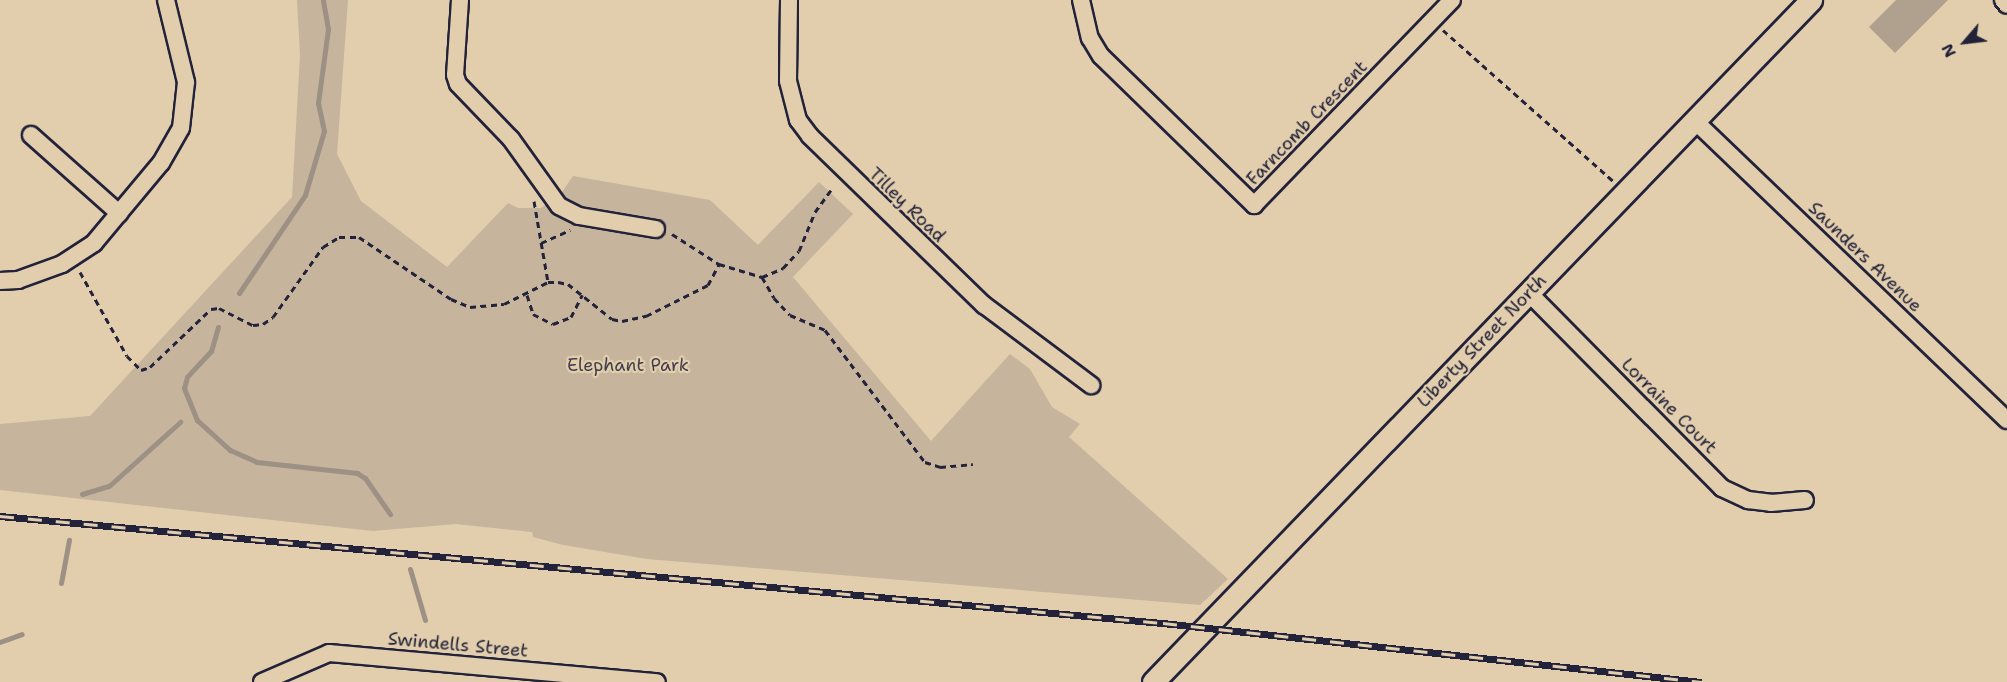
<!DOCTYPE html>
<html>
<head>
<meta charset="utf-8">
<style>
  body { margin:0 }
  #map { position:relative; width:2007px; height:682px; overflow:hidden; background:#e2ceac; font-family:"Shantell Sans",sans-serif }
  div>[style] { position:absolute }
  .green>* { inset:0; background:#c6b59c }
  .stream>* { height:5px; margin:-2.5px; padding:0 2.5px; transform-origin:2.5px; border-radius:2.5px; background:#9d9084 }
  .building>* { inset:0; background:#b0a18e }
  .path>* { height:3px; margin-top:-1.5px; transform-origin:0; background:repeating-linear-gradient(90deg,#22223b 0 6px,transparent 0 10.5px) }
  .roads { filter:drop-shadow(2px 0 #22223b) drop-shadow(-2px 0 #22223b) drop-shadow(0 2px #22223b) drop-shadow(0 -2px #22223b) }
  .minor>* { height:16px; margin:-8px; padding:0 8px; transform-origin:8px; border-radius:8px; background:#e2ceac }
  .major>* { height:21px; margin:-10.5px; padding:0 10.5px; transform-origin:10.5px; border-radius:10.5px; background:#e2ceac }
  .rail>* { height:7px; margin-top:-3.5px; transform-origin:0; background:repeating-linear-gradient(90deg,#e2ceac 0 14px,#22223b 0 28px); box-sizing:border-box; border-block:2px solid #22223b }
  span { translate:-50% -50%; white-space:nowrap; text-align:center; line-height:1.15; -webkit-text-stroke:4.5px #e2ceac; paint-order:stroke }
  .street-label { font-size:18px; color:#22223b }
  .park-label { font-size:18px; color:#433f4e }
  .north { position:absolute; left:1935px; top:12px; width:60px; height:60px; -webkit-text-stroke:4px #e2ceac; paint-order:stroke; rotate:242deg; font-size:16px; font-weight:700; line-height:24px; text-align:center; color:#22223b }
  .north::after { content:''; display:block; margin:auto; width:21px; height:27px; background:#22223b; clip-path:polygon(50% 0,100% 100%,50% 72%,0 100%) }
</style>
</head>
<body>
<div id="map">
  <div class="green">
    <div style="clip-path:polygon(297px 0,348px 0,337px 154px,361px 201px,447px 267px,508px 203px,518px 208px,541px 208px,560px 195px,573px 176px,710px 200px,758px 245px,819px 182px,853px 214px,793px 277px,931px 441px,1010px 354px,1030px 369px,1052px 407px,1080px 424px,1069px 437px,1228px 579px,1200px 605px,647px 559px,563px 545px,533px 537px,532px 532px,456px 524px,373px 531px,0 490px,0 424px,90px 416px,292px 197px,300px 55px)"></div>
  </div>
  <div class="stream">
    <div style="left:239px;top:293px;width:118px;rotate:-56deg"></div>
    <div style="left:305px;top:195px;width:67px;rotate:-73.5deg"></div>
    <div style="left:324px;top:131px;width:29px;rotate:-102deg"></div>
    <div style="left:318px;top:103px;width:75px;rotate:-82.3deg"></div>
    <div style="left:328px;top:29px;width:29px;rotate:-100deg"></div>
    <div style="left:218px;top:327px;width:25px;rotate:106deg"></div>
    <div style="left:211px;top:351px;width:35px;rotate:133deg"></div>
    <div style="left:187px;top:377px;width:11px;rotate:105deg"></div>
    <div style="left:184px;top:388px;width:35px;rotate:68deg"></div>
    <div style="left:197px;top:420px;width:45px;rotate:42.3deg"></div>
    <div style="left:230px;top:450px;width:30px;rotate:24deg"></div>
    <div style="left:257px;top:462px;width:101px;rotate:6.3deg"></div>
    <div style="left:357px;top:473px;width:9px;rotate:32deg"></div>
    <div style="left:365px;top:478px;width:44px;rotate:55.2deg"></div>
    <div style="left:82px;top:494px;width:28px;rotate:-17deg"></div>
    <div style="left:109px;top:486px;width:96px;rotate:-42deg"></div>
    <div style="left:410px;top:569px;width:53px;rotate:73.6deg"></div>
    <div style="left:61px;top:583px;width:44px;rotate:-79.5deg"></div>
    <div style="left:0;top:642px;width:23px;rotate:-20deg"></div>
  </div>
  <div class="building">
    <div style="clip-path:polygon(1896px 0,1948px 0,1895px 53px,1869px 27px)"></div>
  </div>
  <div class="path">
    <div style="left:1443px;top:30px;width:227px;rotate:41.6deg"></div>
    <div style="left:534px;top:201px;width:82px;rotate:80.2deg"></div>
    <div style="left:672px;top:234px;width:56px;rotate:32.6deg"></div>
    <div style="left:719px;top:264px;width:45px;rotate:16.8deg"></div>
    <div style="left:762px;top:277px;width:24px;rotate:60deg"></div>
    <div style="left:774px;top:298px;width:23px;rotate:47deg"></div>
    <div style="left:790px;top:315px;width:38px;rotate:23deg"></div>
    <div style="left:825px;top:330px;width:166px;rotate:52.9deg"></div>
    <div style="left:925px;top:462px;width:16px;rotate:18deg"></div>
    <div style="left:940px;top:467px;width:33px;rotate:-5deg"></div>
    <div style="left:541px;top:243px;width:32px;rotate:-24deg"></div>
    <div style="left:80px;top:272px;width:96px;rotate:60.8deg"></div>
    <div style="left:127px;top:356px;width:20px;rotate:45deg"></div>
    <div style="left:141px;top:370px;width:9px;rotate:-18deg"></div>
    <div style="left:150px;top:367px;width:84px;rotate:-43.6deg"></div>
    <div style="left:211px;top:309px;width:8px;rotate:-7deg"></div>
    <div style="left:219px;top:308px;width:38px;rotate:27deg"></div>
    <div style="left:253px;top:325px;width:10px;rotate:-6deg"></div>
    <div style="left:263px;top:324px;width:12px;rotate:-35deg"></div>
    <div style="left:273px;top:317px;width:86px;rotate:-54.5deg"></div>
    <div style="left:323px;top:247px;width:19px;rotate:-32deg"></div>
    <div style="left:339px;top:237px;width:20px"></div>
    <div style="left:359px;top:237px;width:111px;rotate:34deg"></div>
    <div style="left:451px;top:299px;width:21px;rotate:23deg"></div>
    <div style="left:470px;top:307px;width:34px;rotate:-5deg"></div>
    <div style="left:504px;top:304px;width:49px;rotate:-26.6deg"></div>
    <div style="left:548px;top:282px;width:10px"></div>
    <div style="left:558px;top:282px;width:10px;rotate:11deg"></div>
    <div style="left:568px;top:284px;width:56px;rotate:38.5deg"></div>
    <div style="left:612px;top:319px;width:10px;rotate:11deg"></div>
    <div style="left:622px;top:321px;width:25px;rotate:-12deg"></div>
    <div style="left:646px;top:316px;width:69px;rotate:-26.6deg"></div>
    <div style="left:708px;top:285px;width:24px;rotate:-62deg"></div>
    <div style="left:762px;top:277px;width:23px;rotate:-23deg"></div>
    <div style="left:783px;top:268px;width:23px;rotate:-47deg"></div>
    <div style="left:799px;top:251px;width:42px;rotate:-67.7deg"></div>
    <div style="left:815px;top:212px;width:27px;rotate:-54deg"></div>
    <div style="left:527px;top:295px;width:20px;rotate:72deg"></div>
    <div style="left:533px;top:314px;width:22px;rotate:27deg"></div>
    <div style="left:553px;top:324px;width:19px;rotate:-21deg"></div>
    <div style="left:571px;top:317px;width:25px;rotate:-63deg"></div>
  </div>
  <div class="roads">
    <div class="minor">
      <div style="left:460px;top:0;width:75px;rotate:93.8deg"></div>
      <div style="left:455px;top:75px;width:9px;rotate:72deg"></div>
      <div style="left:458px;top:84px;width:76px;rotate:46.1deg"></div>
      <div style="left:511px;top:139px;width:82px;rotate:54.4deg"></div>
      <div style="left:559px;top:206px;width:22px;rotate:27deg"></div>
      <div style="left:579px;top:216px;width:78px;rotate:9.6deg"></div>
      <div style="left:789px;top:0;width:81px;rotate:90.7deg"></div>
      <div style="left:788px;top:81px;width:40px;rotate:75.6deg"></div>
      <div style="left:798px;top:120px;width:20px;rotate:53deg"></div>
      <div style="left:810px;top:136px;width:243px;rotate:44.2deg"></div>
      <div style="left:984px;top:305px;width:134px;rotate:36.8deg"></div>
      <div style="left:1081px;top:0;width:39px;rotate:77deg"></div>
      <div style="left:1090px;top:38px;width:21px;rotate:59deg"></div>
      <div style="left:1101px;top:56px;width:214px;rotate:44.2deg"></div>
      <div style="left:1254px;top:205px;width:285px;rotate:-46deg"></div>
      <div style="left:2003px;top:0;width:6px;rotate:51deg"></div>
      <div style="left:1695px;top:121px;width:432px;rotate:43.8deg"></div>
      <div style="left:31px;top:135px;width:118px;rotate:41.6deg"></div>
      <div style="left:0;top:281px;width:18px;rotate:-3deg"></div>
      <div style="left:18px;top:280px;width:47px;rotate:-20deg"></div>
      <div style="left:62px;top:264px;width:38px;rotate:-33deg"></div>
      <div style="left:94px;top:243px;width:104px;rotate:-50.1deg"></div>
      <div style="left:161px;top:163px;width:40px;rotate:-60.3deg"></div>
      <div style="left:181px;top:128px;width:46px;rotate:-83.8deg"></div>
      <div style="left:186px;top:82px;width:84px;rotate:-103.7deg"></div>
      <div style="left:1528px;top:292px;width:276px;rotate:45.3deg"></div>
      <div style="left:1722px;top:488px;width:29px;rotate:25deg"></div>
      <div style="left:1748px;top:500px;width:23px;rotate:7deg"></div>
      <div style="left:1771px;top:503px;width:34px;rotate:-5deg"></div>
      <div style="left:262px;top:682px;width:73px;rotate:-23.4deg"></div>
      <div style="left:329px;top:653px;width:329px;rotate:5.1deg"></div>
    </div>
    <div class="major">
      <div style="left:1153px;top:682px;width:948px;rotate:-46.03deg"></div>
    </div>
  </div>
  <div class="rail">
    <div style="left:0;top:516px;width:1168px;rotate:5.26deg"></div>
    <div style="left:1163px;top:623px;width:542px;rotate:6.25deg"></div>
  </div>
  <div class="street-label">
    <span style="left:1307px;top:123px;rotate:-46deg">Farncomb Crescent</span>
    <span style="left:907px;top:205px;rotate:44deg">Tilley Road</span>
    <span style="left:1865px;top:257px;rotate:44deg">Saunders Avenue</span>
    <span style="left:1482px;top:341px;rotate:-46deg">Liberty Street North</span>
    <span style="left:1669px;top:406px;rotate:45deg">Lorraine Court</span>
    <span style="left:458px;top:645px;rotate:5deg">Swindells Street</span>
  </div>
  <div class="park-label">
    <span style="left:628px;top:365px">Elephant Park</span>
  </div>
  <div class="north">N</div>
</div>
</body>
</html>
